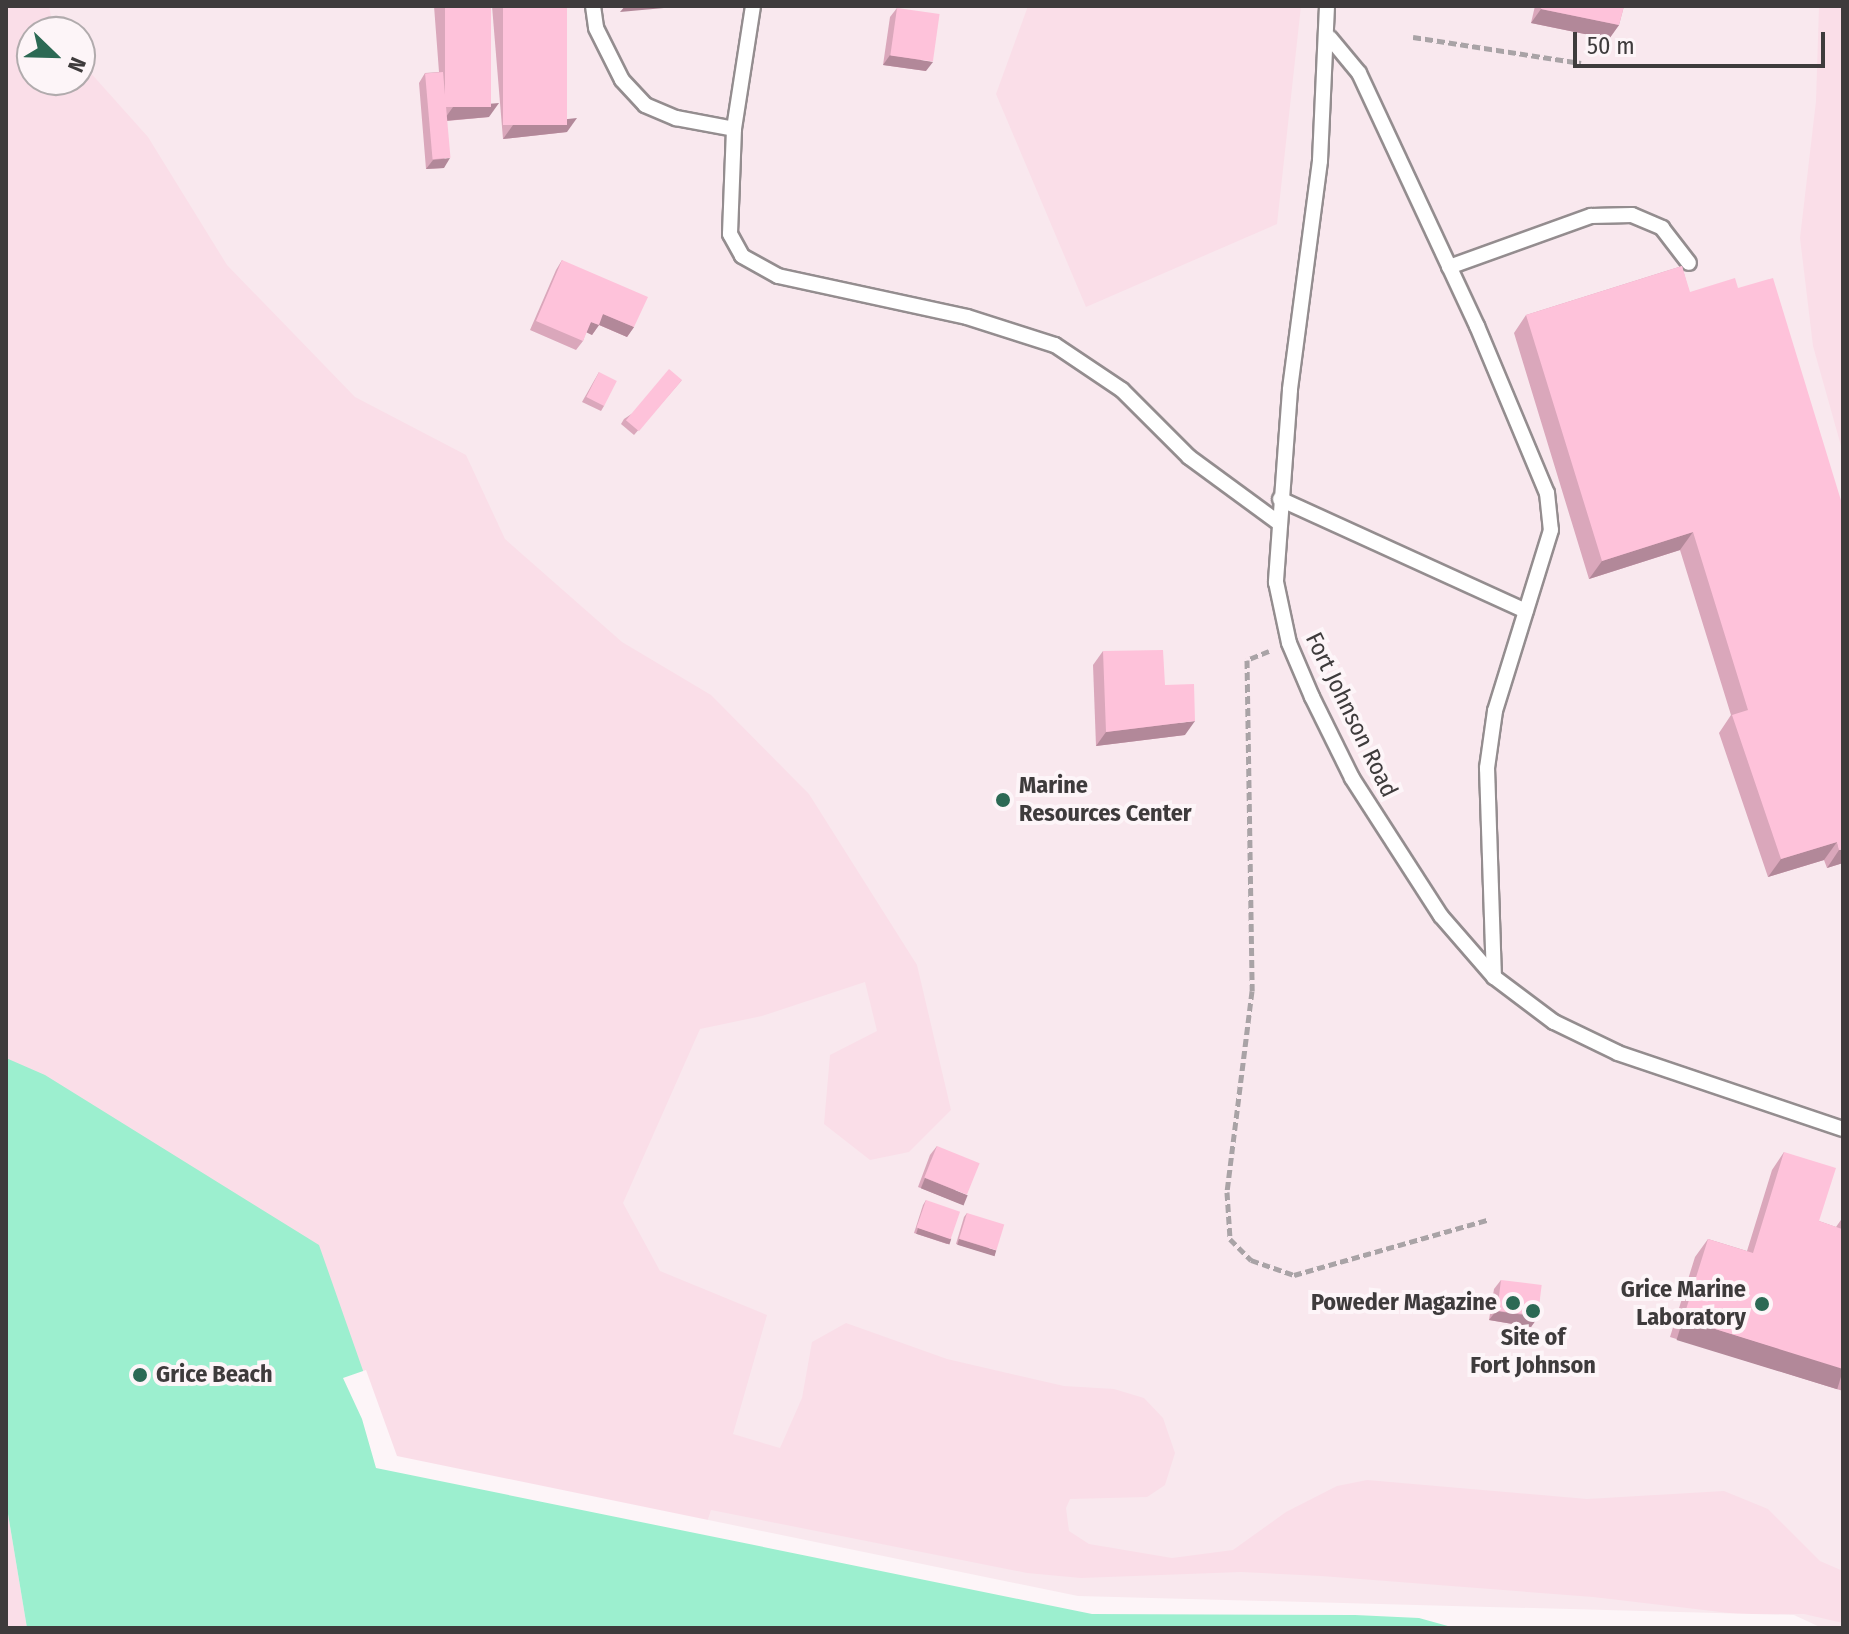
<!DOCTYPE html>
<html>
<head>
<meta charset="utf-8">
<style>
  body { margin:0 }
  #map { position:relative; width:1849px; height:1634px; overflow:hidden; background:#fdf5f8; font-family:"Fira Sans Condensed",sans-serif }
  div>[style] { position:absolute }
  .built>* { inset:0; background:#f9e8ee }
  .green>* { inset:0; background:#fadee8 }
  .water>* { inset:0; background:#9cefcf }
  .pier>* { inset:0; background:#fdf5f8 }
  .path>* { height:5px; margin-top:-2.5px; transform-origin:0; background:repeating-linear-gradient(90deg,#a9a3a6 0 8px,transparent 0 12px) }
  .roads { filter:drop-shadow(2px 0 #948d8f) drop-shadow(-2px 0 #948d8f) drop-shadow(0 2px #948d8f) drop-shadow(0 -2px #948d8f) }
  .service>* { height:14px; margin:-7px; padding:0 7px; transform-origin:7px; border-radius:7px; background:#fff }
  .wall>* { inset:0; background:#daa7bb }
  .shaded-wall>* { inset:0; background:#b28899; transform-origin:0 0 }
  .building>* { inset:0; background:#fec2da; transform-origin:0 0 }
  .dots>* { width:22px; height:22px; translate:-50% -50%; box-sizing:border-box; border:4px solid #fdf5f8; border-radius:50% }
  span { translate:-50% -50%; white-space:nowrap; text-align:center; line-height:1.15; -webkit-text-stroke:8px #fdf5f8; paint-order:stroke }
  .street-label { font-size:24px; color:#3e3b3c }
  .poi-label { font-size:24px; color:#3e3b3c; font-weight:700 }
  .left { translate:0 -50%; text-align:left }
  .right { translate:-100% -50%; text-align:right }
  .frame { position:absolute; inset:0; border:8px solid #3e3b3c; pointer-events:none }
  .north { position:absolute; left:16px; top:16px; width:80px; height:80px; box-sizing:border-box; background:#fdf5f8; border:2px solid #b1abad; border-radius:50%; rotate:113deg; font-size:22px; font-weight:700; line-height:32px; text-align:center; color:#3e3b3c }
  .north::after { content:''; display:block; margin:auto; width:28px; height:36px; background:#2c6954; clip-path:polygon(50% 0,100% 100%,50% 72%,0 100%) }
  .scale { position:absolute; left:1573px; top:32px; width:252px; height:36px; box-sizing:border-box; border:4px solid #3e3b3c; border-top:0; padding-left:10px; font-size:24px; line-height:28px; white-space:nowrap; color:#3e3b3c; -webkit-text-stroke:6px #fdf5f8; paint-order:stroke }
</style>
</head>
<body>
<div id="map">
  <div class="built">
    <div style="clip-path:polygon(evenodd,6px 6px,1843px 6px,1843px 1628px,1077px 1600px,394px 1459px,6px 6px,32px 32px,80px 32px,80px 80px,32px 80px,32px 32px)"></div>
  </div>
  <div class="green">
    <div style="clip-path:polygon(6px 6px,49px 6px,54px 32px,32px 32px,32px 80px,80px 80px,80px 61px,148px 137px,227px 265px,355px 397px,466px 455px,505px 539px,622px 642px,711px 695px,809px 794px,917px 965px,951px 1110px,909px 1152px,870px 1160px,824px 1124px,830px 1055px,877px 1031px,865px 982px,762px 1016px,700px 1029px,623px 1203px,660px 1271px,767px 1315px,733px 1434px,780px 1448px,802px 1398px,812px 1342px,846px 1323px,947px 1359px,1064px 1386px,1114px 1389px,1144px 1398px,1163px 1418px,1175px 1453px,1165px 1485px,1147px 1497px,1070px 1499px,1066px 1508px,1069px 1531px,1089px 1544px,1172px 1558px,1233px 1550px,1286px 1512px,1337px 1486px,1367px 1480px,1587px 1499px,1724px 1491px,1768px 1509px,1820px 1561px,1843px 1571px,1843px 1623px,1804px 1614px,1738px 1614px,1593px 1597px,1321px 1576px,1241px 1572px,1081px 1578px,1027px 1573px,711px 1510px,706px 1525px,394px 1459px,6px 1292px)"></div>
    <div style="clip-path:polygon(1028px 6px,1301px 6px,1277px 224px,1086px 307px,996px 94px)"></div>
    <div style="clip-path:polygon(1819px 6px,1843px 6px,1843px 453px,1813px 346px,1800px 238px,1816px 101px)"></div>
    <div style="clip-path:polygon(6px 1502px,27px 1628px,6px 1628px)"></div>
  </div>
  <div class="water">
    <div style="clip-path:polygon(6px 1058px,45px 1075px,319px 1245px,394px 1459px,1077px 1600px,1818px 1628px,27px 1628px,6px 1502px)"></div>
  </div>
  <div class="pier">
    <div style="clip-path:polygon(366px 1370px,397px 1456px,1078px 1596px,1794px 1615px,1822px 1628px,1455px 1628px,1419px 1618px,1355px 1615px,1092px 1614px,376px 1468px,362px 1419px,343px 1378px)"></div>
  </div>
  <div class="path">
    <div style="left:1413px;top:37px;width:170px;rotate:8.8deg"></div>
    <div style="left:1269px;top:651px;width:24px;rotate:158deg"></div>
    <div style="left:1247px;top:660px;width:331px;rotate:89.1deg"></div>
    <div style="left:1252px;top:991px;width:203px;rotate:97.1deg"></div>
    <div style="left:1227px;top:1192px;width:47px;rotate:86.3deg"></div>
    <div style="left:1230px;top:1239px;width:30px;rotate:45deg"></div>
    <div style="left:1251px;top:1260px;width:46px;rotate:19.2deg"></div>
    <div style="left:1294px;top:1275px;width:201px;rotate:-15.9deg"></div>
  </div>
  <div class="roads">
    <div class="service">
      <div style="left:593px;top:6px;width:22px;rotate:82deg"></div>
      <div style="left:596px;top:28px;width:58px;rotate:63.4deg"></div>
      <div style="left:622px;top:80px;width:34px;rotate:47deg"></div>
      <div style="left:645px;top:105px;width:34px;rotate:23deg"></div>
      <div style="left:676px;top:118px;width:59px;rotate:10.7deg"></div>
      <div style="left:753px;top:6px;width:124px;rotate:98.8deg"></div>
      <div style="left:734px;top:129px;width:105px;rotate:92.2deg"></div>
      <div style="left:730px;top:234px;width:25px;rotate:61deg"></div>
      <div style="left:742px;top:256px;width:41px;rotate:29.1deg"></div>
      <div style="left:778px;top:276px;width:193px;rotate:12.2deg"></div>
      <div style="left:967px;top:317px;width:92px;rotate:17.7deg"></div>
      <div style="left:1055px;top:345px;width:81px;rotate:33.9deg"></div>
      <div style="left:1122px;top:390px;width:95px;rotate:45deg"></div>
      <div style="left:1189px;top:457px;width:112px;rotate:36.3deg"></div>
      <div style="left:1327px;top:6px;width:155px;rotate:92.6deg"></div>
      <div style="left:1320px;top:161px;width:231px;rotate:97.5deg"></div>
      <div style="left:1290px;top:390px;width:193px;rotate:94.2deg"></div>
      <div style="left:1276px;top:582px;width:62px;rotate:78deg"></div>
      <div style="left:1289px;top:643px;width:59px;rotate:66.9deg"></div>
      <div style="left:1312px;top:697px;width:90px;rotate:63.7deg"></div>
      <div style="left:1352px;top:778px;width:164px;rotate:57.2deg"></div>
      <div style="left:1441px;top:916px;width:81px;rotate:49deg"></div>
      <div style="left:1494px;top:977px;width:75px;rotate:36.9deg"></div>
      <div style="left:1554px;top:1022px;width:71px;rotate:25.8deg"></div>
      <div style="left:1618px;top:1053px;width:237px;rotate:18.7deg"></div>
      <div style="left:1330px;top:38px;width:45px;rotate:50.4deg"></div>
      <div style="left:1359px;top:73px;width:279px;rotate:65deg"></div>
      <div style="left:1477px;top:326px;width:181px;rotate:67.3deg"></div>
      <div style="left:1547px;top:493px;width:37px;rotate:84deg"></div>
      <div style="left:1551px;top:530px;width:189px;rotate:107.2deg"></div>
      <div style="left:1495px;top:711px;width:58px;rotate:98deg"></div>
      <div style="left:1487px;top:768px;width:209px;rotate:88.1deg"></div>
      <div style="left:1449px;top:267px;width:151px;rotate:-19.8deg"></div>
      <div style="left:1591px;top:216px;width:41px;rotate:-1.4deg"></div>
      <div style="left:1632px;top:215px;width:33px;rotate:23deg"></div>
      <div style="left:1662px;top:228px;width:44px;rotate:52.4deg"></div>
      <div style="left:1280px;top:499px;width:270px;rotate:24.5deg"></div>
    </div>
  </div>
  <div class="wall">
    <div style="clip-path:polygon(434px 6px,491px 6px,489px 117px,447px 121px,444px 168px,426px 169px,419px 83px,425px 73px,439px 72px)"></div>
    <div style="clip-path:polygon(492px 6px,567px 6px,567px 132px,503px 139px)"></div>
    <div style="clip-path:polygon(1535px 6px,1624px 6px,1619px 25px,1609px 39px,1531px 23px)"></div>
    <div style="clip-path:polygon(897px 8px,926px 71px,883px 65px,890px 17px)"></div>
    <div style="clip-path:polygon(562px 260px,634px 327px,627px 337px,599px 325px,592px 335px,586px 332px,583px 341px,576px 350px,530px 330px,556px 270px)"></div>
    <div style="clip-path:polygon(1682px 266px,1843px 863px,1827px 868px,1824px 860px,1768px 877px,1719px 733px,1731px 715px,1680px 550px,1589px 579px,1514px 333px,1526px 315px)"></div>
    <div style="clip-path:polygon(599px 372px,604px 406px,601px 411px,582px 402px)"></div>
    <div style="clip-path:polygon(682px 380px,634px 435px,621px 424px,624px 419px)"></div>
    <div style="clip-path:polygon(1103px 651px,1165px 685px,1185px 735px,1096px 746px,1093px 665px)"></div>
    <div style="clip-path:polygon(937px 1146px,961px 1204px,918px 1187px,930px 1155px)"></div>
    <div style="clip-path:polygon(1784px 1152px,1819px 1221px,1836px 1227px,1843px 1217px,1843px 1391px,1670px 1337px,1695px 1257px,1708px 1239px,1747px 1251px,1772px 1170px)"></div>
    <div style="clip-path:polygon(926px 1200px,951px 1239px,947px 1244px,914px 1233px,923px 1205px)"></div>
    <div style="clip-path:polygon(967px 1213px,993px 1255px,956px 1244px,964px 1217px)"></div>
    <div style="clip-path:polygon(1501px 1280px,1538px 1317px,1531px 1327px,1489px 1320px,1494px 1289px)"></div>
  </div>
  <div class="shaded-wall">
    <div style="clip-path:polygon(625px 6px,686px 6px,620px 12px)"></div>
    <div style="clip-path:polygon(1541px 9px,1619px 25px,1609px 39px,1531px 23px)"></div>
    <div style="clip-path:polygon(890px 55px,933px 62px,926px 71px,883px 65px)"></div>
    <div style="clip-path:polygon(499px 103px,489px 117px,443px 121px,453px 107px)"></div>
    <div style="clip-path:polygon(577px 118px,567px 132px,503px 139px,513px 125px)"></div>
    <div style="clip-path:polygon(450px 158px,444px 168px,426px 169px,433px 160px)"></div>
    <div style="clip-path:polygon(603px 314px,634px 327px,627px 337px,597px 324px)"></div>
    <div style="clip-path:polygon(591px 322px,599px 325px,592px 335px,584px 331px)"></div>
    <div style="clip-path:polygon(1693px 532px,1680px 550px,1589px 579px,1602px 561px)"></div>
    <div style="clip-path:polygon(1195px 721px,1185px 735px,1096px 746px,1106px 732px)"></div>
    <div style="clip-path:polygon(1837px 842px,1824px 860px,1768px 877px,1781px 859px)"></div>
    <div style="clip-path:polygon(1843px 849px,1843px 863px,1827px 868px,1839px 850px)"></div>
    <div style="left:925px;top:1178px;width:46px;height:11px;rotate:22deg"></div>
    <div style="left:918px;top:1228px;width:35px;height:6px;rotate:18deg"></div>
    <div style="left:959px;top:1239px;width:39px;height:6px;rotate:17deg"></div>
    <div style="clip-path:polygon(1496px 1311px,1538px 1317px,1531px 1327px,1489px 1320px)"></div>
    <div style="left:1683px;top:1319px;width:168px;height:22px;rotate:17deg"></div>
  </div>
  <div class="building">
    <div style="left:445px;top:6px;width:46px;height:101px"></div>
    <div style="left:503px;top:6px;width:64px;height:119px"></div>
    <div style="clip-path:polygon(1542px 6px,1624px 6px,1619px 25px,1541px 9px)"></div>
    <div style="left:897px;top:8px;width:43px;height:48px;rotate:8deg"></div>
    <div style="left:443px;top:72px;width:86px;height:18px;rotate:85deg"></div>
    <div style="clip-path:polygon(562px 260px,648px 297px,634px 327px,603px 314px,599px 325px,591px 322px,583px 341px,536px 321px)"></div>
    <div style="clip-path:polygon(1682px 266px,1690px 292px,1735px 278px,1738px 288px,1773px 278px,1843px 507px,1843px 849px,1839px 850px,1837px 842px,1781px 859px,1732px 715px,1748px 710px,1693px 532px,1602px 561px,1526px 315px)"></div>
    <div style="left:669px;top:369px;width:17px;height:67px;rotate:40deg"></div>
    <div style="left:599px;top:372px;width:20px;height:28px;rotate:27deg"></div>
    <div style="clip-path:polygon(1163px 650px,1165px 685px,1194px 684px,1195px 721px,1106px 732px,1103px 651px)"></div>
    <div style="left:937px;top:1146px;width:46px;height:34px;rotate:22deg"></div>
    <div style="clip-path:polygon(1784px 1152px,1836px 1168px,1819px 1221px,1842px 1229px,1843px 1226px,1843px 1369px,1683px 1319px,1708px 1239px,1753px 1253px)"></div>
    <div style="left:926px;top:1200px;width:36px;height:29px;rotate:19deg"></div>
    <div style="left:967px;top:1213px;width:39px;height:27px;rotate:17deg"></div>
    <div style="left:1501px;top:1280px;width:41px;height:31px;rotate:7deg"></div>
  </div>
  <div class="dots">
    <div style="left:1003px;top:800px;background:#2c6954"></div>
    <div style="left:1513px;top:1303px;background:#2c6954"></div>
    <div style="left:1762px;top:1304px;background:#2c6954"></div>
    <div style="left:1533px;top:1311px;background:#2c6954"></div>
    <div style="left:140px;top:1375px;background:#2c6954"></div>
  </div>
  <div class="street-label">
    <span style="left:1351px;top:715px;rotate:64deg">Fort Johnson Road</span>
  </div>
  <div class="poi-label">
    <span class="left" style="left:1019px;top:800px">Marine<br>Resources Center</span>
    <span class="right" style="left:1746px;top:1304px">Grice Marine<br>Laboratory</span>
    <span class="right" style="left:1497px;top:1303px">Poweder Magazine</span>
    <span style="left:1533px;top:1352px">Site of<br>Fort Johnson</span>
    <span class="left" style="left:156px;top:1375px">Grice Beach</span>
  </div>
  <div class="frame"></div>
  <div class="north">N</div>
  <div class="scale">50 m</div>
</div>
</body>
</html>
